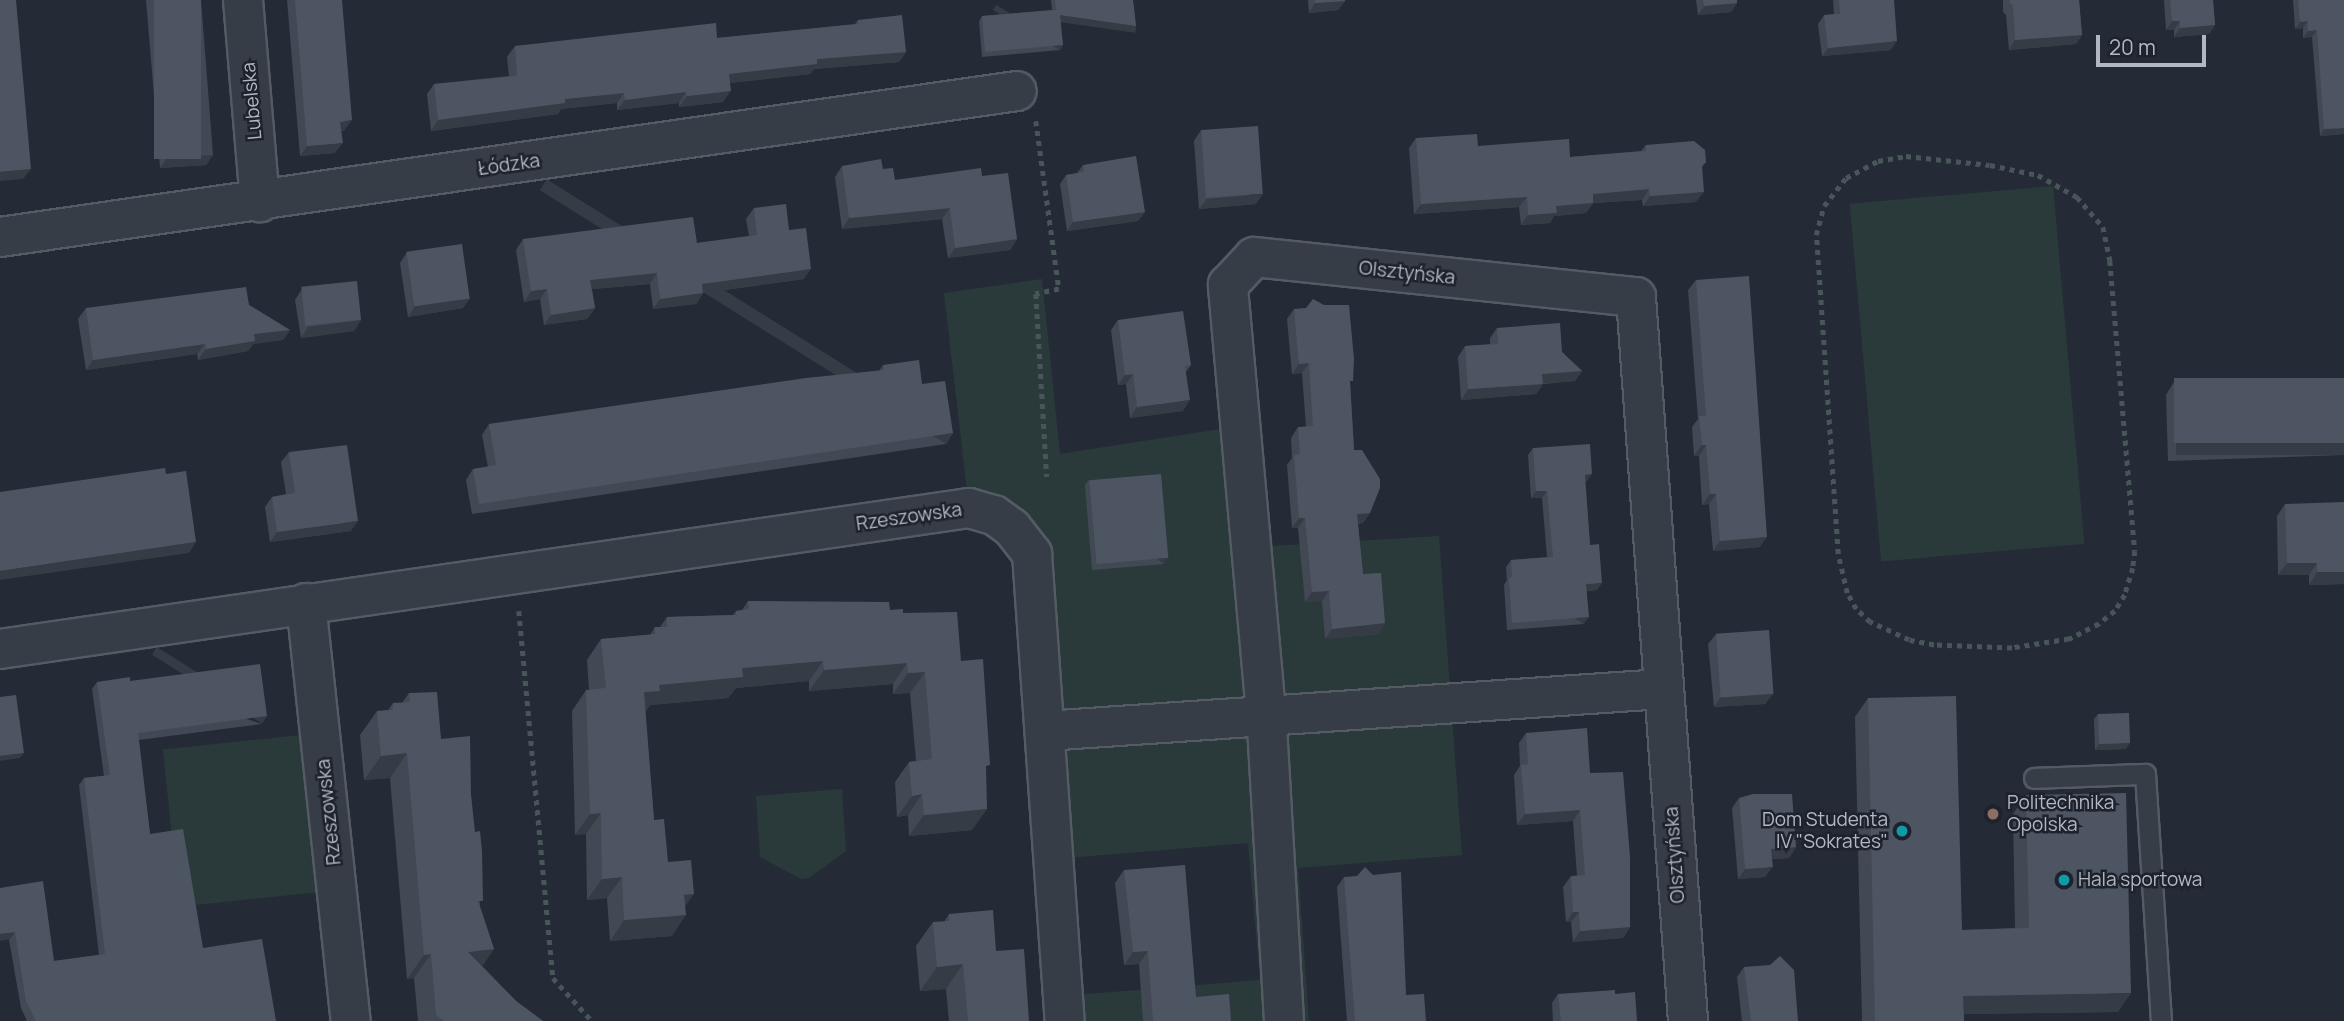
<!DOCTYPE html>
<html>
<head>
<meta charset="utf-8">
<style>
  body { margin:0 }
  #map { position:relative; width:2344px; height:1021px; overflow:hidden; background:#242b36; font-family:Manrope,sans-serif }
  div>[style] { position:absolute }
  .green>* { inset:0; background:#2a3a3b; transform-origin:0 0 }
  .path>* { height:4.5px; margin-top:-2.25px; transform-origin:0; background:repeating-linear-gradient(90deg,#485659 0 5px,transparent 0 10px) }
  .roads { filter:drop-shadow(2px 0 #555b65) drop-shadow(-2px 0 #555b65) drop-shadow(0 2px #555b65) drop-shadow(0 -2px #555b65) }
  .service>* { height:19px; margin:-9.5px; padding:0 9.5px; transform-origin:9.5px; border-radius:9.5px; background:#373d47 }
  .minor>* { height:38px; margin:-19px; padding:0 19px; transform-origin:19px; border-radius:19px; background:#373d47 }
  .wall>* { inset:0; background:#424954 }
  .shaded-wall>* { inset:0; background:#363c45; transform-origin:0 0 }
  .building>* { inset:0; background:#4d5562; transform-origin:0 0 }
  .dots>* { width:19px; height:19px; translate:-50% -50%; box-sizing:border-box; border:4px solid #1d222c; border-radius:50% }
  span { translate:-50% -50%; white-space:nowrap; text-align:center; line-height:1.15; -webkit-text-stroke:5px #1d222c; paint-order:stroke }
  .street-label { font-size:19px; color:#b2b8c3 }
  .poi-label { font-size:19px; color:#b2b8c3 }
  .left { translate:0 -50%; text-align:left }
  .right { translate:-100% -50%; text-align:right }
  .scale { position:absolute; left:2096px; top:35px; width:110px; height:32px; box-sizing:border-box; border:4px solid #b2b8c3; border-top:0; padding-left:9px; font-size:21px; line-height:24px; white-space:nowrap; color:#b2b8c3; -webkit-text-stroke:5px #1d222c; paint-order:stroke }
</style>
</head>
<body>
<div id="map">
  <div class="green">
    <div style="left:2053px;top:186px;width:359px;height:204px;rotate:85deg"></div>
    <div style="clip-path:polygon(1042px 279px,1060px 454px,1259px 423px,1273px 546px,1439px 536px,1462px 855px,1298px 868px,1309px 1021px,1065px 1021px,1063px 996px,1260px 980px,1248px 843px,1054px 859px,1032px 554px,969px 508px,944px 293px)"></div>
    <div style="left:320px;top:733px;width:158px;height:158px;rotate:84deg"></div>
    <div style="clip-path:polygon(842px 789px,846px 851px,809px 878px,801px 879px,760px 857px,756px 796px)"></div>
  </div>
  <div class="path">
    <div style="left:1036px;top:121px;width:170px;rotate:82.2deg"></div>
    <div style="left:1059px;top:289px;width:24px;rotate:168deg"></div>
    <div style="left:1036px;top:294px;width:183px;rotate:86.6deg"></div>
    <div style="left:1906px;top:156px;width:84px;rotate:6.1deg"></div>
    <div style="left:1990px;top:165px;width:49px;rotate:11.8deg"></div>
    <div style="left:2038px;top:175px;width:45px;rotate:29.4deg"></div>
    <div style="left:2077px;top:197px;width:40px;rotate:49deg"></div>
    <div style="left:2103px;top:227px;width:35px;rotate:78deg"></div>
    <div style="left:2110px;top:261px;width:291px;rotate:85.1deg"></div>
    <div style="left:2135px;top:551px;width:17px;rotate:97deg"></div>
    <div style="left:2133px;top:568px;width:28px;rotate:107deg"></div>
    <div style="left:2125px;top:595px;width:19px;rotate:122deg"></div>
    <div style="left:2115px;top:611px;width:21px;rotate:141deg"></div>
    <div style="left:2099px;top:624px;width:34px;rotate:153deg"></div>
    <div style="left:2069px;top:639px;width:58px;rotate:171deg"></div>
    <div style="left:2012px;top:648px;width:78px;rotate:-177.8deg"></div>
    <div style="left:1934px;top:645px;width:25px;rotate:-169deg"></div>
    <div style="left:1909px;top:640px;width:43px;rotate:-155.2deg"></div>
    <div style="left:1870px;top:622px;width:19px;rotate:-137deg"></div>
    <div style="left:1856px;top:609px;width:18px;rotate:-119deg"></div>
    <div style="left:1847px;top:593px;width:40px;rotate:-103deg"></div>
    <div style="left:1838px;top:554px;width:320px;rotate:-93.9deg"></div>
    <div style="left:1816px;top:235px;width:30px;rotate:-75deg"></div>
    <div style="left:1824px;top:206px;width:36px;rotate:-52deg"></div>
    <div style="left:1846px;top:178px;width:36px;rotate:-28deg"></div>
    <div style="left:1878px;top:161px;width:28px;rotate:-10deg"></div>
    <div style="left:519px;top:611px;width:369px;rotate:84.7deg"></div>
    <div style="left:553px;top:978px;width:58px;rotate:47.8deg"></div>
  </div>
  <div class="roads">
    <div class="service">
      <div style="left:2034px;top:778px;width:111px;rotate:-2.1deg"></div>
      <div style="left:2145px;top:774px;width:248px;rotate:86.3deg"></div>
    </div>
    <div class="minor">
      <div style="left:243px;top:0;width:203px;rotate:85.2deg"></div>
      <div style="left:0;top:237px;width:1027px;rotate:-8.17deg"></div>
      <div style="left:306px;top:603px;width:420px;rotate:83.9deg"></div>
      <div style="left:0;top:649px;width:979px;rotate:-8.28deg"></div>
      <div style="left:969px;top:508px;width:26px;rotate:16deg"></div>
      <div style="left:994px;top:515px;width:22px;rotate:36deg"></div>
      <div style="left:1012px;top:528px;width:33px;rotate:52deg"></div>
      <div style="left:1032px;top:554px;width:468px;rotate:86deg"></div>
      <div style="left:1045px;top:731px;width:618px;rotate:-3.89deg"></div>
      <div style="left:1284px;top:1021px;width:309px;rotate:-93.3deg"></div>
      <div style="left:1266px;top:713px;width:430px;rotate:-95.1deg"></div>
      <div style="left:1228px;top:285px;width:38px;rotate:-47deg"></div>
      <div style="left:1254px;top:257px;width:384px;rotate:6deg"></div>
      <div style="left:1636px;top:297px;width:726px;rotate:85.89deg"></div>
    </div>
  </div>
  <div class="wall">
    <div style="clip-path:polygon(146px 0,201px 0,213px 155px,206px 165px,160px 168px)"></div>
    <div style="clip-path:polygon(287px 0,342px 0,344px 131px,341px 131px,335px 153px,300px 156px)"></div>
    <div style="clip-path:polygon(1051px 0,1133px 0,1136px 26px,1132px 32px,1060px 21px,1063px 45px,1060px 50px,982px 57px,979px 21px,982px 16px,1052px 10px)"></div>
    <div style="clip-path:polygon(1308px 0,1345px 0,1345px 1px,1338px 10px,1309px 13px)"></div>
    <div style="clip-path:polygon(1696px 0,1737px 0,1737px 3px,1731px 12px,1698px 15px)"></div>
    <div style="clip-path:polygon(1833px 0,1894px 0,1891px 50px,1822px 56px,1818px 24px,1824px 15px,1834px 14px)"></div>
    <div style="clip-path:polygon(2003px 0,2079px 0,2082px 35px,2076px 44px,2009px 50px,2006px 15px,2003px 12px)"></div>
    <div style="clip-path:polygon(2164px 0,2213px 0,2215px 25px,2209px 34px,2174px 37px,2174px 30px,2166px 30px)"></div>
    <div style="clip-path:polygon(2293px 0,2344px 0,2344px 134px,2320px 136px,2312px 37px,2303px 38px,2303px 28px,2295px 29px)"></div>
    <div style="clip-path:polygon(858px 20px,906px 52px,899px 62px,814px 69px,810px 74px,730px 83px,723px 102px,679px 107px,679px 103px,617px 110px,617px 103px,561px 109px,558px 114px,431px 131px,427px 94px,434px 84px,509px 76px,507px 57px,515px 46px,717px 38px,855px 24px)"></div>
    <div style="clip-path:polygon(1201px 130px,1256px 204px,1199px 209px,1194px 141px)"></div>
    <div style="clip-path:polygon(1416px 138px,1478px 146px,1570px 157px,1641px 151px,1646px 145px,1706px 162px,1702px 167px,1696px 202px,1643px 206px,1642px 200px,1593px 203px,1586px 213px,1554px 216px,1550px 223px,1521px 225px,1519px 207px,1414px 214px,1409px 148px)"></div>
    <div style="clip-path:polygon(1083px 165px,1145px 212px,1138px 221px,1067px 231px,1060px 184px,1066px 175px,1077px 173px)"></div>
    <div style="clip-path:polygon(842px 166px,883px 169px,895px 180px,982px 176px,1017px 239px,1010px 250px,948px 258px,942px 219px,842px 229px,835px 177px)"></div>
    <div style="clip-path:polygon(754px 208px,789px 230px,804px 279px,703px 293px,696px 304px,653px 309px,650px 284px,592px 289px,595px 308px,587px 319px,544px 325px,540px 299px,524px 302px,516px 250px,523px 239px,697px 243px,749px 236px,746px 219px)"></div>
    <div style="clip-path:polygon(407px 252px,470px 298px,463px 308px,408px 317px,400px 263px)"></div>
    <div style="clip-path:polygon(1696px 280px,1760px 547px,1713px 551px,1709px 504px,1702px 505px,1699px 456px,1694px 456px,1692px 427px,1698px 419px,1688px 290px)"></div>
    <div style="clip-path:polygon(302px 289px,361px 320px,354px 331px,301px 338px,295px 300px)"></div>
    <div style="clip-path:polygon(249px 305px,290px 330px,283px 340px,253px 344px,248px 351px,198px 360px,197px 354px,86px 370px,78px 319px,86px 308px)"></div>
    <div style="clip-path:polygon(1294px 309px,1350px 385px,1354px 450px,1370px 513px,1363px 523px,1358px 524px,1363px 574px,1385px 623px,1378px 634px,1325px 639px,1322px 601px,1305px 602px,1298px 528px,1292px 528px,1287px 465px,1292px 458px,1291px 438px,1298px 427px,1306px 427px,1302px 373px,1292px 374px,1287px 319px)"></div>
    <div style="clip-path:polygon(1118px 320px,1191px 365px,1186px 372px,1183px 411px,1130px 418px,1126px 384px,1118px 385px,1111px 330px)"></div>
    <div style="clip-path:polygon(1497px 328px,1562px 352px,1582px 371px,1575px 381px,1543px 384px,1536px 394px,1461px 400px,1458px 357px,1465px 346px,1490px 344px,1490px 338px)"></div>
    <div style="clip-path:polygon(883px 365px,922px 384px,953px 433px,946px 444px,472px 514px,466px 480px,473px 469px,488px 467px,482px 435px,489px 424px,879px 371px)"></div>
    <div style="clip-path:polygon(2344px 378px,2344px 455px,2168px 461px,2166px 395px,2174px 382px)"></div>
    <div style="clip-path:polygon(1533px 448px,1587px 481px,1585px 482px,1590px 545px,1597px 590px,1587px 591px,1584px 624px,1507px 630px,1504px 585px,1507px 580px,1506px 567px,1511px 560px,1547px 557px,1542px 498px,1531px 498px,1528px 455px)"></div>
    <div style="clip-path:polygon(289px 452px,351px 531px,270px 542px,265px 507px,272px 497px,286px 494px,281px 462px)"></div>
    <div style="clip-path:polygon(1089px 480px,1164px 564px,1092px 570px,1085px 485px)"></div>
    <div style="clip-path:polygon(2285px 504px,2344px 584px,2309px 585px,2309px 575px,2278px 575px,2277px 516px)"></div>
    <div style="clip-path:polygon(748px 601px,890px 610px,903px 613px,961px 661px,986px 771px,972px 830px,909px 836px,908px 815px,897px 817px,895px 782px,909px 762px,916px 761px,910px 693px,893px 694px,893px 684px,809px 691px,809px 681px,736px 688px,728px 698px,650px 705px,645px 712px,654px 820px,668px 862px,685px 906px,672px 936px,610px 941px,607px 898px,587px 900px,586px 834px,575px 835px,572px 711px,586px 690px,589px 690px,587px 660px,601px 639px,650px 635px,655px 627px,660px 627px,667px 617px,733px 615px,736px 611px,742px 610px)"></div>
    <div style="clip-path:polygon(1716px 634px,1773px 694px,1765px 704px,1714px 707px,1708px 644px)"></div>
    <div style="clip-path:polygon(130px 681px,262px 724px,139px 740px,150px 834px,203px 948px,276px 1021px,27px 1021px,21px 1008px,0 888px,54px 961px,99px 955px,79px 785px,84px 778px,104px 776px,92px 689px,97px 682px)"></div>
    <div style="clip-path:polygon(409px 693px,441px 739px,471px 795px,480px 906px,494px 949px,482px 966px,516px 1001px,543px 1021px,418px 1021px,414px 978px,407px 979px,390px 778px,364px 780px,360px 735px,377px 711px,388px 710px,393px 703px,402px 703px)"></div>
    <div style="clip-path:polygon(1868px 698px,1962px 930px,2015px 928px,2013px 814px,2026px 795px,2118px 1012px,1964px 1014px,1964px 1021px,1862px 1021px,1855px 717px)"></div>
    <div style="clip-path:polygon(2098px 714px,2126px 749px,2095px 750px,2094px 719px)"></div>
    <div style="clip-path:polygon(1526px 733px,1590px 773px,1630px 927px,1623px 938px,1573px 942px,1571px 922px,1566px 922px,1563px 887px,1571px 876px,1577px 876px,1573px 821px,1517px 825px,1514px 775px,1520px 766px,1519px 743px)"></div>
    <div style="clip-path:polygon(1739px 798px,1796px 847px,1789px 858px,1772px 859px,1765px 877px,1738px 879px,1732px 808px)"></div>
    <div style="clip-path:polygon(1124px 870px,1196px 997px,1231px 1021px,1143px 1021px,1139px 964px,1124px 965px,1115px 883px)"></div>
    <div style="clip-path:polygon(1344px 877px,1406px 995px,1426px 1021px,1347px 1021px,1337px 887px)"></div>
    <div style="clip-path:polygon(949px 914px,996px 951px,1029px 1021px,949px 1021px,946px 989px,920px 991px,916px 946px,933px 922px,944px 922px)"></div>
    <div style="clip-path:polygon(1744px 967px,1798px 1021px,1742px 1021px,1737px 977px)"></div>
    <div style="clip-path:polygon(1558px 994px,1615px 994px,1637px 1021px,1553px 1021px,1552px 1003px)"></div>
  </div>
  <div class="shaded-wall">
    <div style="clip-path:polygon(1345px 1px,1338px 10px,1309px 13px,1315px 3px)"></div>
    <div style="clip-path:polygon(1737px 3px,1731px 12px,1698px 15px,1704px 6px)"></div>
    <div style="left:1060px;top:15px;width:77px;height:7px;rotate:8deg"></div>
    <div style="clip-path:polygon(2172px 21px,2180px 21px,2174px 30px,2166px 30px)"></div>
    <div style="clip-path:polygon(2308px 21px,2303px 28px,2295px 29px,2300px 22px)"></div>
    <div style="clip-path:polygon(2215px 25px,2209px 34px,2174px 37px,2180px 28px)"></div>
    <div style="clip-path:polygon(2317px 30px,2312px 37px,2303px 38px,2308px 31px)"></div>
    <div style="clip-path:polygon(2082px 35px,2076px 44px,2009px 50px,2015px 40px)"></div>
    <div style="clip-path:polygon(1897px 41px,1891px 50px,1822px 56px,1828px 48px)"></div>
    <div style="left:1063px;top:45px;width:6px;height:78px;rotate:121deg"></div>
    <div style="clip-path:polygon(906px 52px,899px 62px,814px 69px,810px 74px,721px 84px,729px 74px,817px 59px)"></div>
    <div style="clip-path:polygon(731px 91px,723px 102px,679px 107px,687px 96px)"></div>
    <div style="clip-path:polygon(686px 92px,679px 103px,617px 110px,625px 100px)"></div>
    <div style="clip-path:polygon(624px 93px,617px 103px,561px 109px,558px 114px,431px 131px,438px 120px,565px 99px)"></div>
    <div style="clip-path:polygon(352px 120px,344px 131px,333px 132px,340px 122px)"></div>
    <div style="clip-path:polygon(2344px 128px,2344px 134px,2320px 136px,2324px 129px)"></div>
    <div style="clip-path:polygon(343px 143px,335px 153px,300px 156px,307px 146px)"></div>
    <div style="clip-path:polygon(213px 155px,206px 165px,160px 168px,167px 158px)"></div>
    <div style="clip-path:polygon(31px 169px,23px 179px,0 181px,0 172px)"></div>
    <div style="clip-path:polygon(1649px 189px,1642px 200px,1593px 203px,1586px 213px,1554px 216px,1550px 223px,1521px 225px,1528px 215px,1593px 194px)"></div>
    <div style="clip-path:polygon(1704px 192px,1696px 202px,1643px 206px,1650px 196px)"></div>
    <div style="clip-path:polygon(1263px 194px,1256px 204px,1199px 209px,1207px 199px)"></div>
    <div style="clip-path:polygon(1527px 197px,1519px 207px,1414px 214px,1421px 204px)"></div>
    <div style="clip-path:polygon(950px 208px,942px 219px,842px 229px,849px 218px)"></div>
    <div style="clip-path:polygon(1145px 212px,1138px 221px,1067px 231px,1073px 222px)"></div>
    <div style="clip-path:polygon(1017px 239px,1010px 250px,948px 258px,955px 248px)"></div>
    <div style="clip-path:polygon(811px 269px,804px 279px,696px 294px,703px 293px,696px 304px,653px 309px,660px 299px,702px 284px)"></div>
    <div style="clip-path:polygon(657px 273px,650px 284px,583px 290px,590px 280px)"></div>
    <div style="clip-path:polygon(547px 289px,540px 299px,524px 302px,531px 291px)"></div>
    <div style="clip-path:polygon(470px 298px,463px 308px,408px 317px,415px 306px)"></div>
    <div style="clip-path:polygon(595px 308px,587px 319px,544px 325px,551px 315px)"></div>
    <div style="clip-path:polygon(361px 320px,354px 331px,301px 338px,308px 327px)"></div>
    <div style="clip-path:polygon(290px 330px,283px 340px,253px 344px,248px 351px,198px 360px,206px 349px,254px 334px)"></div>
    <div style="clip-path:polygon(205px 344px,197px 354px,86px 370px,93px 360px)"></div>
    <div style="clip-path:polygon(1309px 363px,1302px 373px,1292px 374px,1299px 364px)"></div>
    <div style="clip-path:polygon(1582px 371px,1575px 381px,1535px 384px,1542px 374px)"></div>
    <div style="clip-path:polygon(1133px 374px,1126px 384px,1118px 385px,1125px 375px)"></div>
    <div style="clip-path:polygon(1543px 384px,1536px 394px,1461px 400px,1468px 389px)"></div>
    <div style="clip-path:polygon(1190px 400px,1183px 411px,1130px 418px,1137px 407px)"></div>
    <div style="left:953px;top:433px;width:13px;height:479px;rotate:122deg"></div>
    <div style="left:2344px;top:443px;width:12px;height:168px;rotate:90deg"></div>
    <div style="clip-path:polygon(1702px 445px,1706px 445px,1699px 456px,1694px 456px)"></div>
    <div style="clip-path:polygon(1592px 474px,1587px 481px,1580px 482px,1585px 475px)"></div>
    <div style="clip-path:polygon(1536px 491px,1547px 491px,1542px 498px,1531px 498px)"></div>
    <div style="clip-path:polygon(1710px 494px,1716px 494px,1709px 504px,1702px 505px)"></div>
    <div style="clip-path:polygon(1370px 513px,1363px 523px,1350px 524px,1357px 514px)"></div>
    <div style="clip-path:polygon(1299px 518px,1305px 518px,1298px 528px,1292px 528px)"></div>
    <div style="clip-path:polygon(358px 521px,351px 531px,270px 542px,277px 532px)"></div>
    <div style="clip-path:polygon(1767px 537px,1760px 547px,1713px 551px,1720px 541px)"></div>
    <div style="clip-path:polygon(196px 542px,189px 553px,0 580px,0 571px)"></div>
    <div style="left:1168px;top:558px;width:7px;height:72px;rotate:124deg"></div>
    <div style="clip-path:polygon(2287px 563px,2317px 563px,2309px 575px,2278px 575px)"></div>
    <div style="clip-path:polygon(2317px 572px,2344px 572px,2344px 584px,2309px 585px)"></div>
    <div style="clip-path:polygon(1602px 583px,1597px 590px,1581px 591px,1586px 584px)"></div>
    <div style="clip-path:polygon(1329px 591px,1322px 601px,1305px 602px,1312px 592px)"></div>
    <div style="left:1589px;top:617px;width:9px;height:77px;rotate:126deg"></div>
    <div style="clip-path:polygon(1385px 623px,1378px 634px,1325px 639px,1332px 629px)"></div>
    <div style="clip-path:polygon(823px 661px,809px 681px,736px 688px,728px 698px,650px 705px,645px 712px,644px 692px,659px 685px,742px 668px)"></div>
    <div style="clip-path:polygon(907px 663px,893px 684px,809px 691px,824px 670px)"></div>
    <div style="clip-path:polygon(925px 672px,910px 693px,893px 694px,908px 673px)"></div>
    <div style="clip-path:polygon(1773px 694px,1765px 704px,1714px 707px,1721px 697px)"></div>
    <div style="left:267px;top:716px;width:9px;height:130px;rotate:122deg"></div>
    <div style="clip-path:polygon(2130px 743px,2126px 749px,2095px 750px,2099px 744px)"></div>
    <div style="clip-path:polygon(24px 753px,20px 758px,0 761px,0 756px)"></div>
    <div style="clip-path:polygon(407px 753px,390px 778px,364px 780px,381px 756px)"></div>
    <div style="clip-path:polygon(922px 794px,908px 815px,897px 817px,912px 796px)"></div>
    <div style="clip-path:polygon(987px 809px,972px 830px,909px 836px,924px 815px)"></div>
    <div style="clip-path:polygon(1580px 810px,1573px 821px,1517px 825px,1525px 814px)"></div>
    <div style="clip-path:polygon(601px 813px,586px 834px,575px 835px,590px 814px)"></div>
    <div style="clip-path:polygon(1796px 847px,1789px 858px,1764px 859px,1771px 849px)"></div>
    <div style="clip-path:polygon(1773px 867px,1765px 877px,1738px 879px,1745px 869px)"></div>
    <div style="clip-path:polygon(622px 877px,607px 898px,587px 900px,602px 879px)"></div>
    <div style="clip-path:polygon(694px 894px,679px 915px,684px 895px)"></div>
    <div style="clip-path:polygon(1573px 912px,1579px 912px,1571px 922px,1566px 922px)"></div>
    <div style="clip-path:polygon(686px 915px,672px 936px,610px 941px,624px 920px)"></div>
    <div style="clip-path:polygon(1630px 927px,1623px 938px,1573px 942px,1580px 931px)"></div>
    <div style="clip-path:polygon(15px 932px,10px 939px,0 941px,0 934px)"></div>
    <div style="clip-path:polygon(494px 949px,477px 974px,468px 952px)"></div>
    <div style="clip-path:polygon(1148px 951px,1139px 964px,1124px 965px,1133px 952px)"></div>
    <div style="clip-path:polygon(431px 954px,414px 978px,407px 979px,424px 955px)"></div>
    <div style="clip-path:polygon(963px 964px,946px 989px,920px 991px,937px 967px)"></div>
    <div style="clip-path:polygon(2131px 993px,2118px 1012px,1950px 1014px,1963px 996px)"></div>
  </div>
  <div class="building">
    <div style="clip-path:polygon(0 0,16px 0,31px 169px,0 172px)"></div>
    <div style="left:154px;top:0;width:47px;height:159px"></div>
    <div style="clip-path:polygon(295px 0,342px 0,352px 120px,340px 122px,343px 143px,307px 146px)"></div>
    <div style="clip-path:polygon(1055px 0,1133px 0,1136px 26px,1060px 15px,1063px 45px,985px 52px,982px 16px,1056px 10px)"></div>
    <div style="clip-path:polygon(1315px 0,1345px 0,1345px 1px,1315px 3px)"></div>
    <div style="clip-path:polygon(1703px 0,1737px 0,1737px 3px,1704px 6px)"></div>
    <div style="clip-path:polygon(1839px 0,1894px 0,1897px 41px,1828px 48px,1824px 15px,1840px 14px)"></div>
    <div style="clip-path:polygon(2010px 0,2079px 0,2082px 35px,2015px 40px,2013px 5px,2010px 3px)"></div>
    <div style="clip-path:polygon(2170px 0,2213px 0,2215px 25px,2180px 28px,2180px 21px,2172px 21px)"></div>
    <div style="clip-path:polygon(2298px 0,2344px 0,2344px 128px,2324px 129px,2317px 30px,2308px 31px,2308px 21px,2300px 22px)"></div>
    <div style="clip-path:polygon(902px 15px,906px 52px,817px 59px,817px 64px,729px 74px,731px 91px,687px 96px,686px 92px,625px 100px,624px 93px,565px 99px,565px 103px,438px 120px,434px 84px,517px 76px,515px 46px,716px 23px,717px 38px,858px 24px,858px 20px)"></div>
    <div style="left:1258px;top:126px;width:68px;height:57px;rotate:86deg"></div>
    <div style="clip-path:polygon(1477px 134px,1478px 146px,1569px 139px,1570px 157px,1646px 151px,1646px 145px,1694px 141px,1705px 150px,1706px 162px,1702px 166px,1704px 192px,1650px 196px,1649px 189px,1593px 194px,1593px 203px,1556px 206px,1557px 213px,1528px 215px,1527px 197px,1421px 204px,1416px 138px)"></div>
    <div style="clip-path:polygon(1136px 156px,1145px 212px,1073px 222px,1066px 175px,1084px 172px,1083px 165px)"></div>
    <div style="clip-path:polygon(881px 159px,883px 169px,893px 168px,895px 180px,981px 168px,982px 176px,1008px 173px,1017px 239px,955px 248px,950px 208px,849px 218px,842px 166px)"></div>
    <div style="clip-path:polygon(786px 204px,789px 230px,806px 228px,811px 269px,702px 284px,703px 293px,660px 299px,657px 273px,590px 280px,595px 308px,551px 315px,547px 289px,531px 291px,523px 239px,693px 217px,697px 243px,757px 235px,754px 208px)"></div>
    <div style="left:462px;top:244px;width:55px;height:56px;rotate:82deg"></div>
    <div style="clip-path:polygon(1749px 276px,1767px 537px,1720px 541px,1716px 494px,1710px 494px,1706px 445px,1702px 445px,1699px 416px,1706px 416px,1696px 280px)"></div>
    <div style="left:357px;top:281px;width:39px;height:56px;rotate:84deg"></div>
    <div style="clip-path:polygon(246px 287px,249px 305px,290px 330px,254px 334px,255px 341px,206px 349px,205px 344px,93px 360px,86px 308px)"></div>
    <div style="clip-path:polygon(1313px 299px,1324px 305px,1349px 305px,1354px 359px,1353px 381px,1350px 381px,1354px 450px,1362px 450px,1380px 479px,1380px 488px,1370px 513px,1357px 514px,1363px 574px,1381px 573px,1385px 623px,1332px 629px,1329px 591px,1312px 592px,1305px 518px,1299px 518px,1294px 455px,1300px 454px,1298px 427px,1313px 426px,1309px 363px,1299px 364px,1294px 309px,1306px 308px)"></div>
    <div style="clip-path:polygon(1183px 311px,1191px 365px,1185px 366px,1190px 400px,1137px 407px,1133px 374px,1125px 375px,1118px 320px)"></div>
    <div style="clip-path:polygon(1560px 323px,1562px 352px,1582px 371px,1542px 374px,1543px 384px,1468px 389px,1465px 346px,1498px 344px,1497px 328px)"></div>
    <div style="clip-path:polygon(919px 360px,922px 384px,945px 381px,953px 433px,479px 504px,473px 469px,496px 465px,489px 424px,806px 378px,884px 370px,883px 365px)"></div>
    <div style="left:2344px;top:378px;width:65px;height:170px;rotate:90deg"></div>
    <div style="clip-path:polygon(1590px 444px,1592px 474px,1585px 475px,1590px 545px,1599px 544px,1602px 583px,1586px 584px,1589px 617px,1512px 623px,1509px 578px,1512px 577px,1511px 560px,1553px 557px,1547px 491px,1536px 491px,1533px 448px)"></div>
    <div style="clip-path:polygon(347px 445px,358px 521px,277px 532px,272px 497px,295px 493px,289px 452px)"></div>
    <div style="clip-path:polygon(165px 468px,166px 474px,186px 471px,196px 542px,0 571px,0 492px)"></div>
    <div style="left:1161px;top:474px;width:84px;height:72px;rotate:85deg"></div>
    <div style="clip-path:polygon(2344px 502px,2344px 572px,2317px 572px,2317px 563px,2287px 563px,2285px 504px)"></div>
    <div style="clip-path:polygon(748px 601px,889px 602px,890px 610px,903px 609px,903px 613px,957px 612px,961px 661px,983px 659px,990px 765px,986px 766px,987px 809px,924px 815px,922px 794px,912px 796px,909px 762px,932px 759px,925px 672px,908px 673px,907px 663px,824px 670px,823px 661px,742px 668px,743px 677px,659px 685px,660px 691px,644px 692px,654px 820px,664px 819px,668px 862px,691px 860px,694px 894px,684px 895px,686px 915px,624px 920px,622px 877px,602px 879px,601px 813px,590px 814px,586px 690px,606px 688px,601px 639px,655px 634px,655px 627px,667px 627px,667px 617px,736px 615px,736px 611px,749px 609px)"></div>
    <div style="left:1769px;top:630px;width:64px;height:53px;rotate:86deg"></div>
    <div style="clip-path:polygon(260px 664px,267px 716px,138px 733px,150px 834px,183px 829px,203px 948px,262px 939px,276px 1021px,36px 1021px,26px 1001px,15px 932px,0 934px,0 888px,43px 881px,54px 961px,105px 954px,84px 778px,110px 775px,97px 682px,130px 677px,130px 681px)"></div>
    <div style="clip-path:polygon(437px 692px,441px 739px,470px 736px,471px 795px,475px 832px,480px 831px,482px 851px,483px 901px,478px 901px,494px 949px,468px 952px,516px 1001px,543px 1021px,444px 1021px,436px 1015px,431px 954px,424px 955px,407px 753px,381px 756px,377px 711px,393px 710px,393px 703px,410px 702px,409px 693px)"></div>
    <div style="clip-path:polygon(16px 695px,24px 753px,0 756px,0 697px)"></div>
    <div style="clip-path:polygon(1956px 696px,1962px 930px,2029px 928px,2026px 795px,2126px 793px,2131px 993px,1963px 996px,1964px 1021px,1875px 1021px,1868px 698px)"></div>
    <div style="left:2129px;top:713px;width:30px;height:31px;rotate:88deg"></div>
    <div style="clip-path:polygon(1587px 728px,1590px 773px,1623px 772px,1630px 857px,1630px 927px,1580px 931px,1579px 912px,1573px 912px,1571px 876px,1585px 875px,1580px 810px,1525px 814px,1521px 765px,1528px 764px,1526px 733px)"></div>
    <div style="clip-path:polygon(1753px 794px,1792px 794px,1796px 847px,1771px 849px,1773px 867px,1745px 869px,1739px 798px)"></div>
    <div style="clip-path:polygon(1185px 865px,1196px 997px,1229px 994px,1231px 1021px,1153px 1021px,1148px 951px,1133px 952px,1124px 870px)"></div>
    <div style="clip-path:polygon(1365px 867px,1373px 875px,1401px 872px,1406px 995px,1424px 994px,1426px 1021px,1355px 1021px,1344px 877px,1357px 876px)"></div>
    <div style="clip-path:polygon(993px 910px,996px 951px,1024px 949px,1029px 1021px,968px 1021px,963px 964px,937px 967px,933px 922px,949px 921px,949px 914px)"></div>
    <div style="clip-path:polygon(1780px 956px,1794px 970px,1798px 1021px,1751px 1021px,1744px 967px,1770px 965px)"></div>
    <div style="clip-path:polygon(1615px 990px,1615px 994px,1635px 992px,1637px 1021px,1561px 1021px,1558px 994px)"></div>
  </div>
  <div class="dots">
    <div style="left:1993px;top:814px;background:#8d6e63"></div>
    <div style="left:1902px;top:831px;background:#0f9aa8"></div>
    <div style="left:2064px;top:880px;background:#0f9aa8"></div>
  </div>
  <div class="street-label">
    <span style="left:252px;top:101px;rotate:-95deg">Lubelska</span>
    <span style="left:509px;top:165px;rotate:-8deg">Łódzka</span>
    <span style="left:1407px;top:273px;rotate:6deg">Olsztyńska</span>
    <span style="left:909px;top:517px;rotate:-8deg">Rzeszowska</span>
    <span style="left:329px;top:812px;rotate:-96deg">Rzeszowska</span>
    <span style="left:1675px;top:855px;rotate:-94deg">Olsztyńska</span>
  </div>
  <div class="poi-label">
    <span class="left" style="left:2007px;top:814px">Politechnika<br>Opolska</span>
    <span class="right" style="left:1888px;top:831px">Dom Studenta<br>IV "Sokrates"</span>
    <span class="left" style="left:2078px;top:880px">Hala sportowa</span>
  </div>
  <div class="scale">20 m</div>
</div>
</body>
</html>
